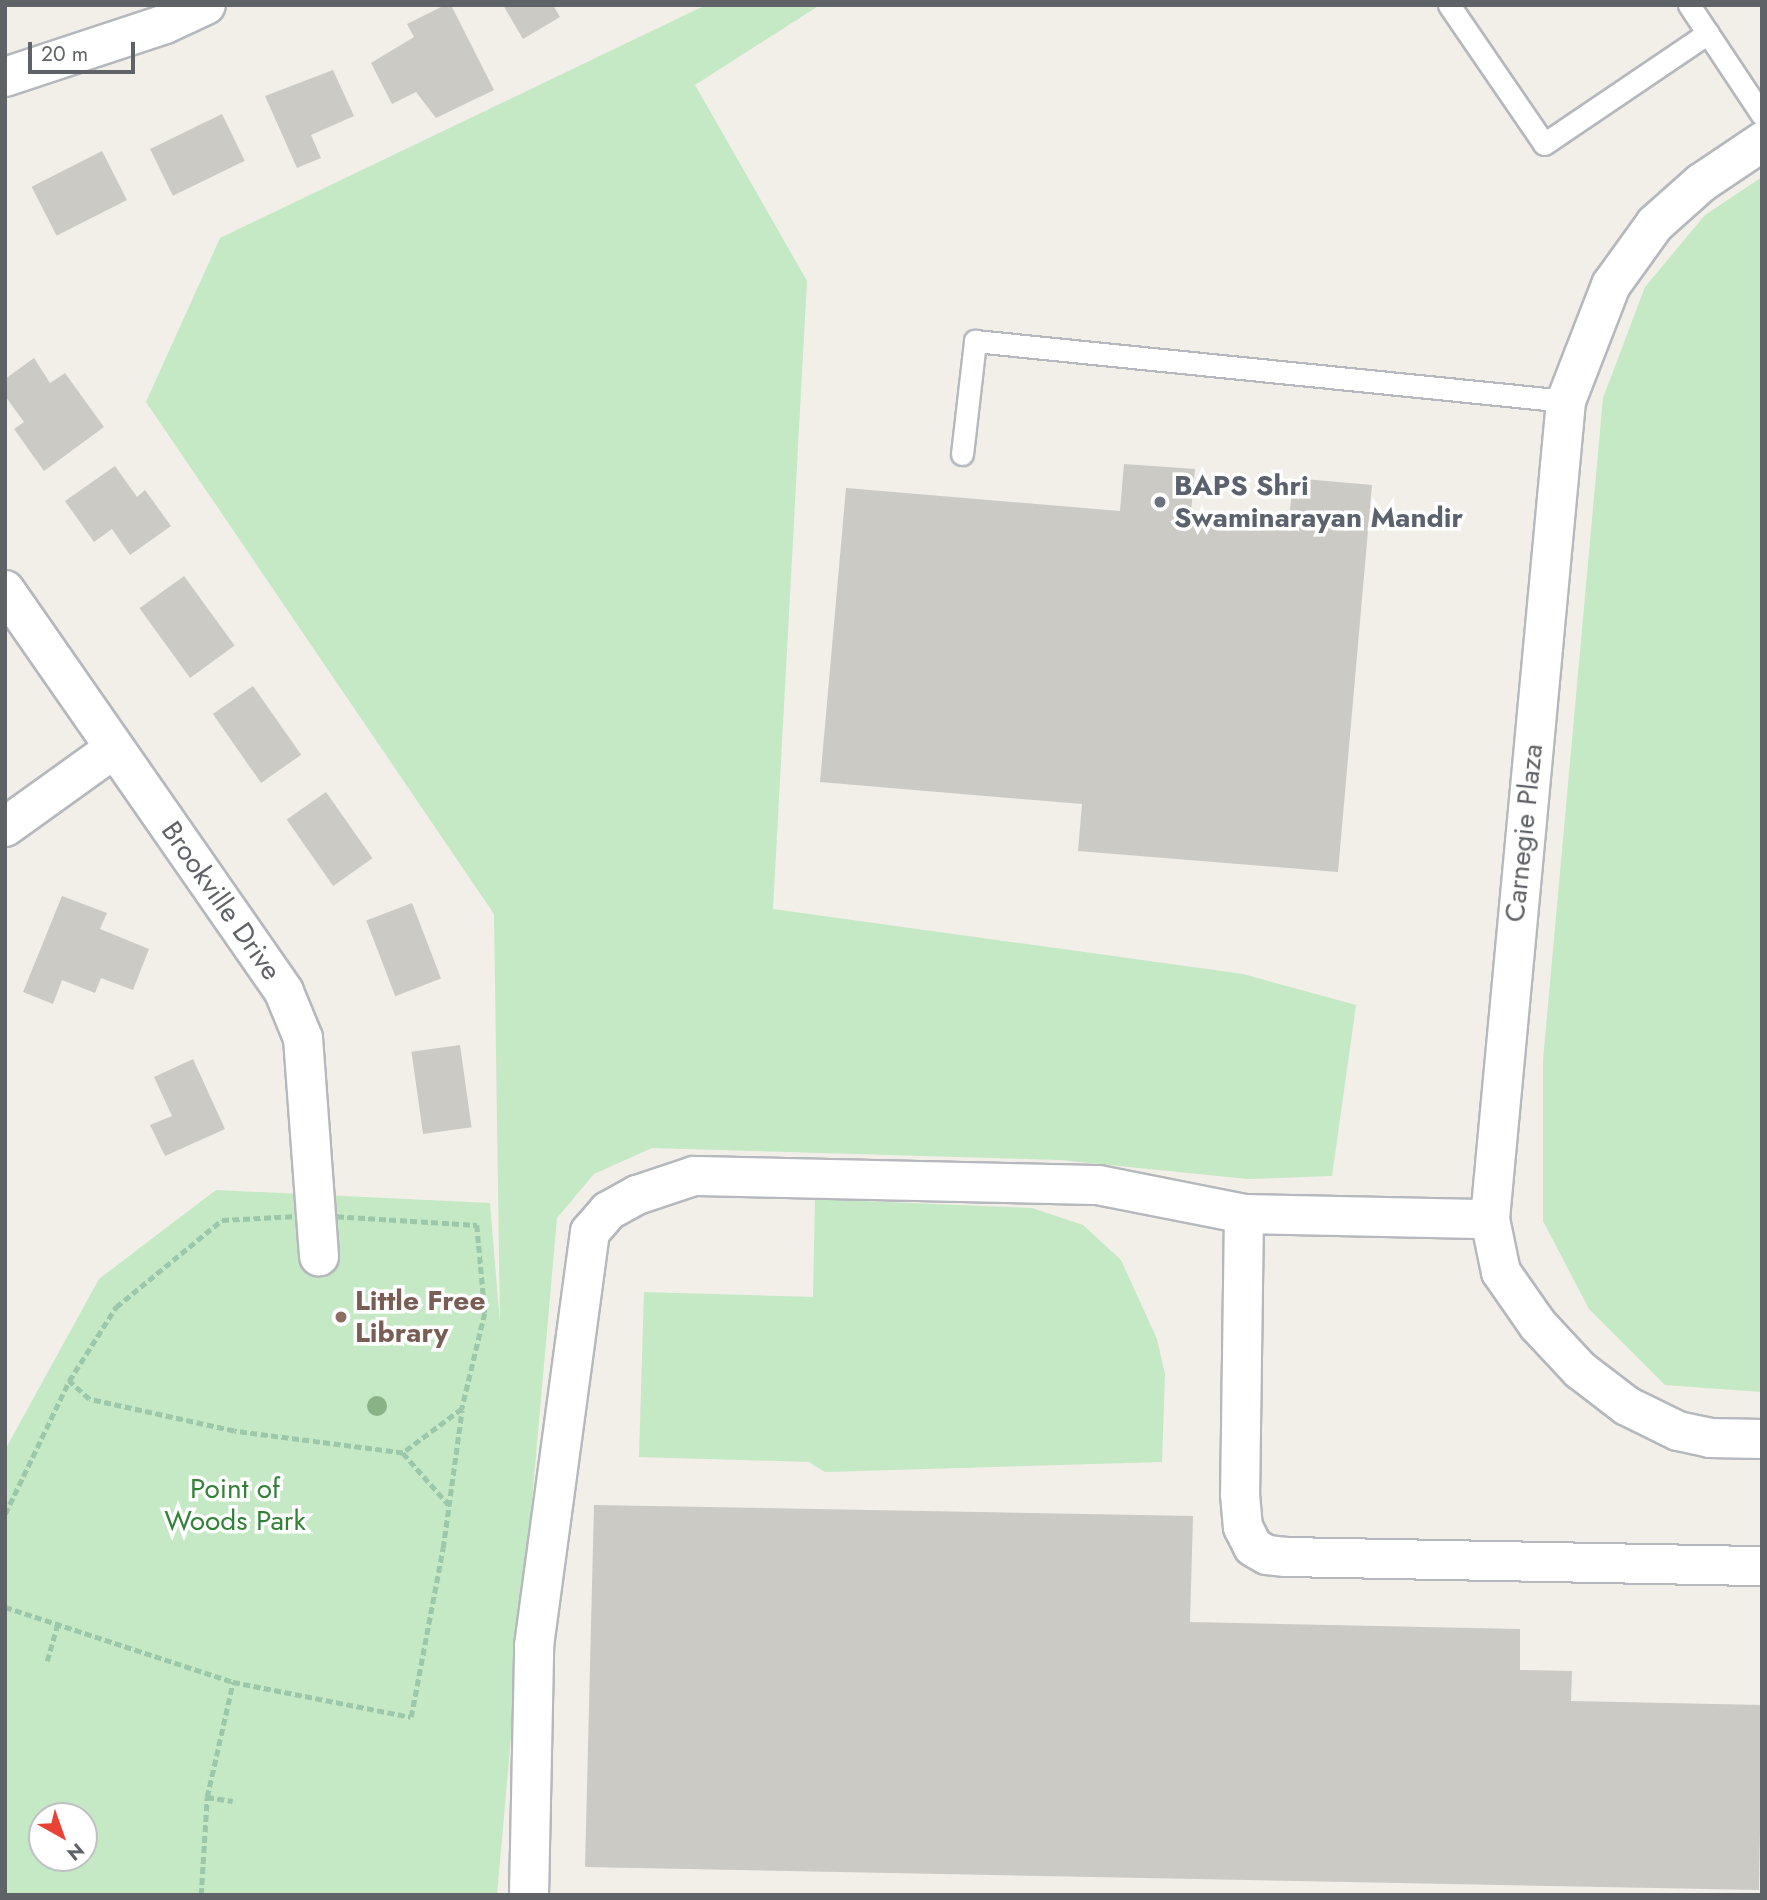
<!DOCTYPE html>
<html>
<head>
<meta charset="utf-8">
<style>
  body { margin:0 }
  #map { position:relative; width:1767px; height:1900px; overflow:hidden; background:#f1efe8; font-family:Jost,sans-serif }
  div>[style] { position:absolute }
  .green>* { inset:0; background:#c5e8c5 }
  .building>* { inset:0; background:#cccac5; transform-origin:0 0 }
  .path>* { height:4.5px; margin-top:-2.25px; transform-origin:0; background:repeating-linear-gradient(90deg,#9cc7a9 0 7px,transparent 0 10.5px) }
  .roads { filter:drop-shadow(2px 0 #b5b8bc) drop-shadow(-2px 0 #b5b8bc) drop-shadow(0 2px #b5b8bc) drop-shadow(0 -2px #b5b8bc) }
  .service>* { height:21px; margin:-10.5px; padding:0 10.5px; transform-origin:10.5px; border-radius:10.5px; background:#fff }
  .minor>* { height:38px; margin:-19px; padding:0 19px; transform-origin:19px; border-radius:19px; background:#fff }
  .trees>* { width:20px; height:20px; margin:-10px; border-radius:50%; background:#89b387 }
  .dots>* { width:19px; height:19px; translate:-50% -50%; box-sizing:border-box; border:4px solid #fff; border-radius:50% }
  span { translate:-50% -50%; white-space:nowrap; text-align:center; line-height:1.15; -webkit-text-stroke:7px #fff; paint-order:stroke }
  .worship-label { font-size:28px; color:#5b616d; font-weight:700 }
  .left { translate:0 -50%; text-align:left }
  .street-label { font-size:28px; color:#5f6368 }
  .education-label { font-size:28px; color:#785e54; font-weight:700 }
  .park-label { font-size:28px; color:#348238 }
  .frame { position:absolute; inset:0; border:7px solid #5f6368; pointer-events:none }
  .north { position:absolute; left:28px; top:1802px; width:70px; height:70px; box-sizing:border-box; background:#fff; border:2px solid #bfc1c3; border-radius:50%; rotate:140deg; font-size:19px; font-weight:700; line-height:28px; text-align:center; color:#5f6368 }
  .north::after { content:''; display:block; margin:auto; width:24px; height:32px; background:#ea4335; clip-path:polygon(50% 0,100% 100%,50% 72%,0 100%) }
  .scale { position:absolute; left:28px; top:42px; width:107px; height:32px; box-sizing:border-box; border:4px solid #5f6368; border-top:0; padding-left:9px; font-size:21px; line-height:24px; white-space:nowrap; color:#5f6368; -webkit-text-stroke:5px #fff; paint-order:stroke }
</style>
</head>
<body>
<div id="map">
  <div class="green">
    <div style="clip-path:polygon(evenodd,706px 5px,820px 5px,695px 85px,807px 281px,773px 909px,1243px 974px,1356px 1005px,1332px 1176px,1248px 1179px,1060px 1160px,652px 1148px,594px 1174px,557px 1218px,497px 1895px,5px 1895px,5px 1450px,99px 1279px,216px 1190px,490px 1203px,500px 1324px,494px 914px,146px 402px,220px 238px,706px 5px,42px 1816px,84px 1816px,84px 1858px,42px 1858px,42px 1816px)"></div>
    <div style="clip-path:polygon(1762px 177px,1762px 1392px,1665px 1385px,1589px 1309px,1543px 1221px,1543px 1060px,1603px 398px,1645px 287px,1705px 215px)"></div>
    <div style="clip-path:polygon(815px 1199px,1032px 1208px,1083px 1225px,1121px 1260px,1157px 1339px,1165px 1374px,1162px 1462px,825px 1472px,809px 1462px,639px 1457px,644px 1292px,813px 1297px)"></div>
  </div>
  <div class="building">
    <div style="clip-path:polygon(445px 5px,451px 5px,494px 90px,436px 118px,416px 92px,392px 104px,371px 63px,414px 37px,407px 24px)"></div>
    <div style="clip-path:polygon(503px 5px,553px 5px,560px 17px,523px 39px)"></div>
    <div style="clip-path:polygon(333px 70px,354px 116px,311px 135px,321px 158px,297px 168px,265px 96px)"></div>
    <div style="left:222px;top:114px;width:52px;height:80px;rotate:64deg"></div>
    <div style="left:102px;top:151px;width:55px;height:79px;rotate:63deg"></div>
    <div style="clip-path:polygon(34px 358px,50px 383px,65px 373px,104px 427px,44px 471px,14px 429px,24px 422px,5px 396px,5px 379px)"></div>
    <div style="clip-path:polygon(1124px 464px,1195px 469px,1191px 512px,1289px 520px,1293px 478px,1372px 485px,1338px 872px,1078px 851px,1082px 804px,820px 782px,846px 488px,1120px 511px)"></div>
    <div style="clip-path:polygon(115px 466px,137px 497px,145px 490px,171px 526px,130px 555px,112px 529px,94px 542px,65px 501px)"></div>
    <div style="left:184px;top:576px;width:86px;height:55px;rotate:54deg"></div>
    <div style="left:253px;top:686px;width:84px;height:49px;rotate:55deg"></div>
    <div style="left:326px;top:792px;width:81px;height:48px;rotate:55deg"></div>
    <div style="clip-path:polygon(62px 896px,107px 913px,100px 929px,149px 949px,133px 990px,101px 978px,95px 993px,62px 980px,53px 1004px,23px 992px)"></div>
    <div style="left:412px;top:903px;width:81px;height:49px;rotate:69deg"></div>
    <div style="left:460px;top:1045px;width:83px;height:49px;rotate:82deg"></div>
    <div style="clip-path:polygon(193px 1059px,225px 1129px,165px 1156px,150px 1125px,172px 1116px,154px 1077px)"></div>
    <div style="clip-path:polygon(594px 1505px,1193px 1516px,1190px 1622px,1520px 1629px,1520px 1670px,1572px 1671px,1571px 1701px,1762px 1705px,1759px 1890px,585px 1867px)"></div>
  </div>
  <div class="path">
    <div style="left:316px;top:1215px;width:161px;rotate:3.6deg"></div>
    <div style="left:477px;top:1225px;width:88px;rotate:84.8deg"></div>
    <div style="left:485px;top:1313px;width:99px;rotate:103.5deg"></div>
    <div style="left:462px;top:1409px;width:74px;rotate:143.3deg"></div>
    <div style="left:403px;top:1453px;width:170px;rotate:-172.6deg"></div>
    <div style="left:234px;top:1431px;width:148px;rotate:-167.6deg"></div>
    <div style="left:89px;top:1399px;width:27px;rotate:-138deg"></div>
    <div style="left:69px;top:1381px;width:88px;rotate:-57.6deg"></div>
    <div style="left:116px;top:1307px;width:137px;rotate:-39.4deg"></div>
    <div style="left:222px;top:1220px;width:94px;rotate:-3deg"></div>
    <div style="left:403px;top:1453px;width:69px;rotate:48.5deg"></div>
    <div style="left:5px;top:1514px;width:148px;rotate:-64.3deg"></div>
    <div style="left:5px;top:1607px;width:240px;rotate:18.2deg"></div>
    <div style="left:233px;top:1682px;width:181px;rotate:11.1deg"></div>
    <div style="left:411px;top:1717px;width:172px;rotate:-79.3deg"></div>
    <div style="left:443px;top:1548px;width:139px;rotate:-82.2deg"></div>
    <div style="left:47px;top:1661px;width:36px;rotate:-74deg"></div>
    <div style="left:207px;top:1797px;width:26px;rotate:9deg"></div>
    <div style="left:201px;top:1895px;width:98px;rotate:-86.5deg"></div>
    <div style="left:207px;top:1797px;width:118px;rotate:-77.3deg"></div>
  </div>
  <div class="roads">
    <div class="service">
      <div style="left:1449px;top:5px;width:168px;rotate:55.6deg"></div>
      <div style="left:1544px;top:144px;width:198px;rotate:-34.1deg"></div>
      <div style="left:1689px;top:5px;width:132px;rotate:56.4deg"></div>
      <div style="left:962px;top:454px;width:114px;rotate:-83.4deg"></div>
      <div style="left:975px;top:341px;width:594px;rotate:5.8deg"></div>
    </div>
    <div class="minor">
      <div style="left:5px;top:77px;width:169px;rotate:-18.3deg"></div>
      <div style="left:165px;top:24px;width:45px;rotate:-24.9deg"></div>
      <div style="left:1762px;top:142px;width:73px;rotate:146.1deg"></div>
      <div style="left:1701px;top:183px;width:62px;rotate:138.3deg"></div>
      <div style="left:1655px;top:224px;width:75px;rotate:125.8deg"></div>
      <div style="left:1611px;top:285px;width:124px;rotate:111.2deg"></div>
      <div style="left:1566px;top:401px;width:822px;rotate:95.31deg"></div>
      <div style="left:1490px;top:1219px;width:54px;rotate:78.3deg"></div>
      <div style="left:1501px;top:1272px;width:65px;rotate:55.1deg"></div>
      <div style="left:1538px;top:1325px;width:62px;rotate:47deg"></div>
      <div style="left:1580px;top:1370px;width:59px;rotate:37.5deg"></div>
      <div style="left:1627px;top:1406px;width:57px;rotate:26.1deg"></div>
      <div style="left:1678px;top:1431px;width:33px;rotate:12deg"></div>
      <div style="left:1710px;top:1438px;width:52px;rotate:1.1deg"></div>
      <div style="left:5px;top:590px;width:489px;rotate:55.2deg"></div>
      <div style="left:284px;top:992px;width:50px;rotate:67.6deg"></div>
      <div style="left:303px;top:1038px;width:219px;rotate:85.8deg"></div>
      <div style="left:5px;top:827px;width:135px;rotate:-35.7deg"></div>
      <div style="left:1244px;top:1214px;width:280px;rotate:90.8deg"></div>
      <div style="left:1240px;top:1494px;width:33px;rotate:85deg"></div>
      <div style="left:1243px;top:1527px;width:22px;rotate:63deg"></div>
      <div style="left:1253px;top:1547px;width:16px;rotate:30deg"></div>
      <div style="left:1267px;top:1555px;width:19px;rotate:6deg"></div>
      <div style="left:1286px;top:1557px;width:476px;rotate:1.1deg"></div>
      <div style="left:529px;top:1895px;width:249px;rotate:-88.8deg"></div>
      <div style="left:534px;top:1646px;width:418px;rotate:-82.3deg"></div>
      <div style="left:590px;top:1232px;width:28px;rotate:-49deg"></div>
      <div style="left:608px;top:1211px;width:33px;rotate:-29deg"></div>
      <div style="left:637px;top:1195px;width:60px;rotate:-18.4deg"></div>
      <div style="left:694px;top:1176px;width:404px;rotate:1.3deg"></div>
      <div style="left:1098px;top:1185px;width:149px;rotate:11.2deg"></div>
      <div style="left:1244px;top:1214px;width:246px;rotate:1.2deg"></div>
    </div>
  </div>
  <div class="trees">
    <div style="left:377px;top:1406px"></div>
  </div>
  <div class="dots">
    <div style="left:1160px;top:502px;background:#6b7280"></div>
    <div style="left:341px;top:1317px;background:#8d6e63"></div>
  </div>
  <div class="worship-label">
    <span class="left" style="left:1174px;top:502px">BAPS Shri<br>Swaminarayan Mandir</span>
  </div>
  <div class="street-label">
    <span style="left:1524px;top:833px;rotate:-84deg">Carnegie Plaza</span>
    <span style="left:221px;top:901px;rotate:55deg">Brookville Drive</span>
  </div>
  <div class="education-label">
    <span class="left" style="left:355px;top:1317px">Little Free<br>Library</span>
  </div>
  <div class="park-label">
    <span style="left:235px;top:1505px">Point of<br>Woods Park</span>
  </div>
  <div class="frame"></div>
  <div class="north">N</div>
  <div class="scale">20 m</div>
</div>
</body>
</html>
